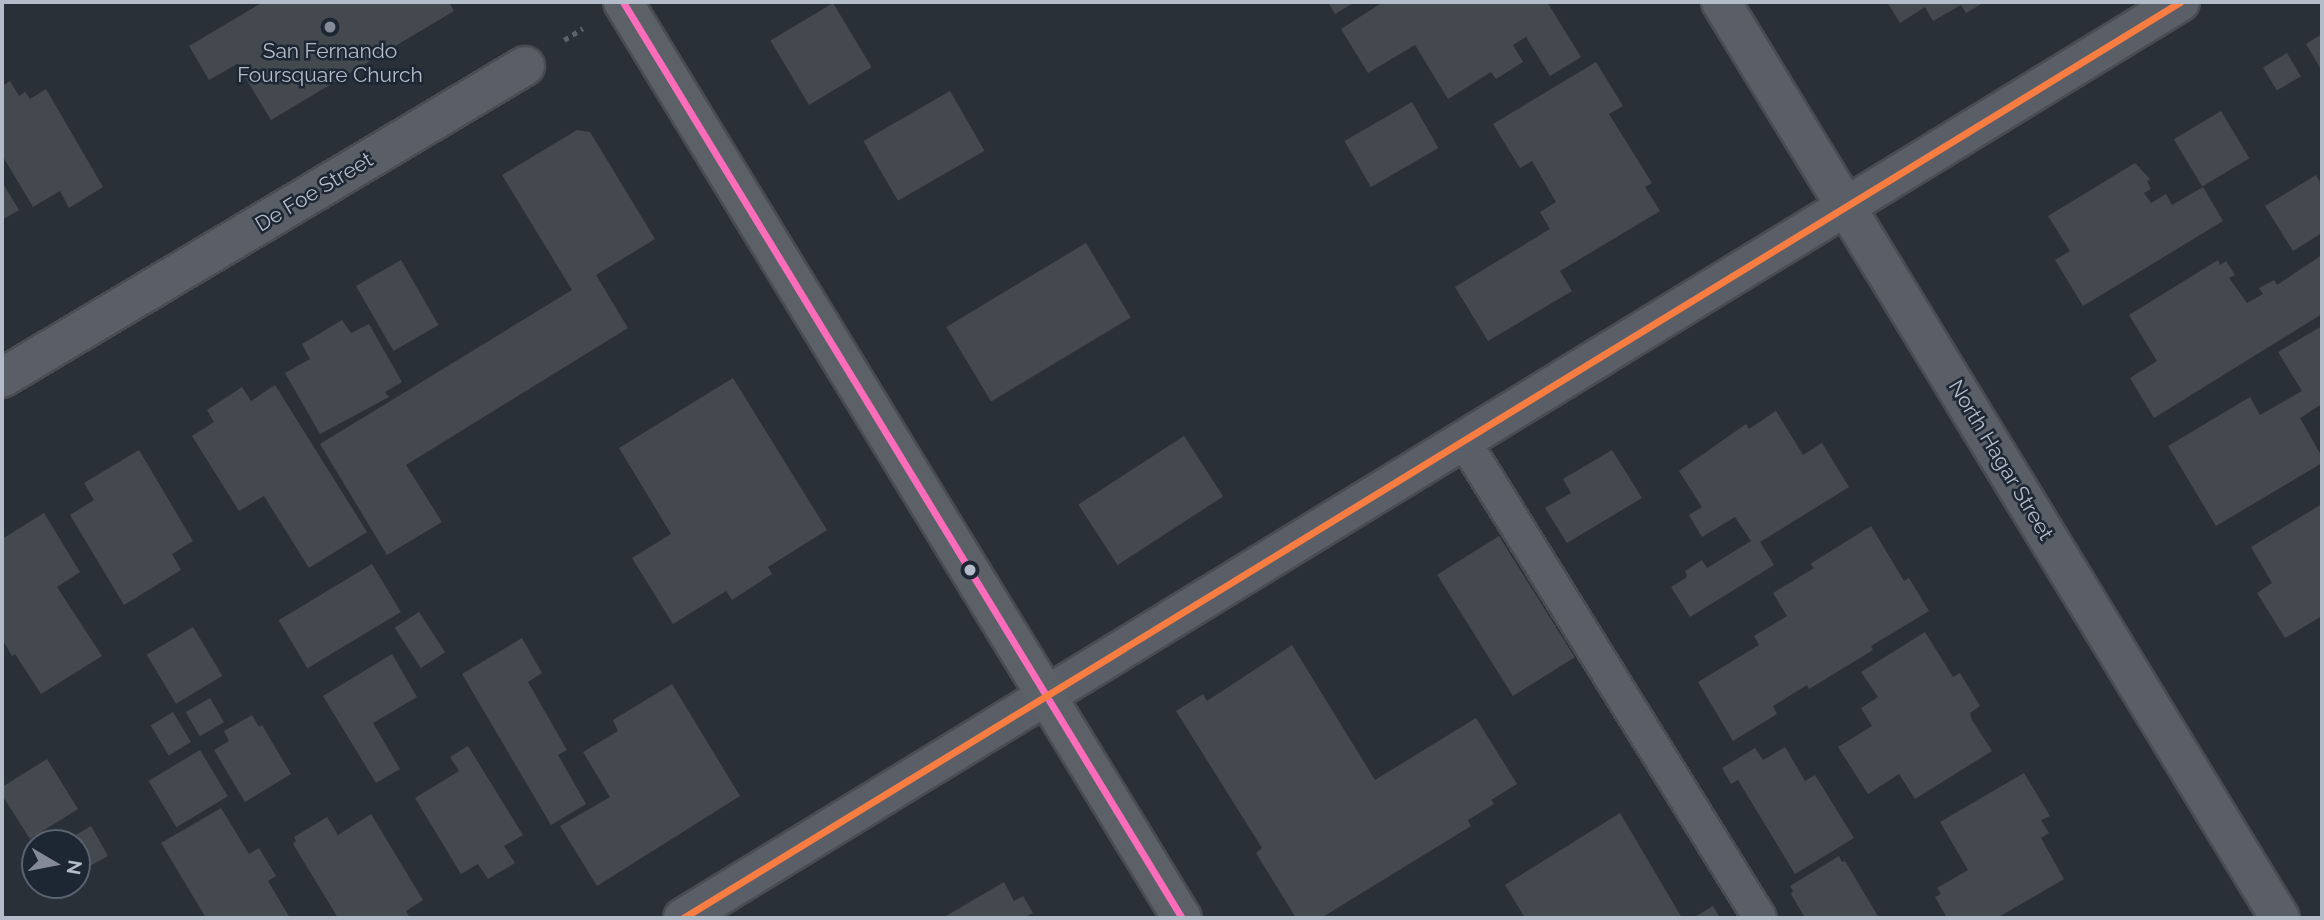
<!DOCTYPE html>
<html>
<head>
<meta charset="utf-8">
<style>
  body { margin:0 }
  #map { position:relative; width:2324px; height:920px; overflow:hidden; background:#2a3038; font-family:Raleway,sans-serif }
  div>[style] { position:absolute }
  .building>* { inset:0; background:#444950; transform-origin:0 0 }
  .path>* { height:4.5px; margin-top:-2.25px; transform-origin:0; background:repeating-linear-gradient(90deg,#5d636a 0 5px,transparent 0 10px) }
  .roads { filter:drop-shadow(2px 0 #484c53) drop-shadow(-2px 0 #484c53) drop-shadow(0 2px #484c53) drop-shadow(0 -2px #484c53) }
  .lane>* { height:32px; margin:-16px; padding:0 16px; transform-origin:16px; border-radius:16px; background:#5a5e66 }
  .street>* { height:38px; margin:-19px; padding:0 19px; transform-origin:19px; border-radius:19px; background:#5a5e66 }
  .primary>* { height:38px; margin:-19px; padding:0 19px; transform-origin:19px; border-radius:19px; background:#5c6168 }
  .bus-1>* { height:7px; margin:-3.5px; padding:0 3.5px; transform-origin:3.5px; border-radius:3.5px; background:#fb6dba }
  .bus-2>* { height:7px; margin:-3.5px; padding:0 3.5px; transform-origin:3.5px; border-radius:3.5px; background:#f77d43 }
  .dots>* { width:19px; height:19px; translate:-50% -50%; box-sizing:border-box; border:4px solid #1d2633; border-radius:50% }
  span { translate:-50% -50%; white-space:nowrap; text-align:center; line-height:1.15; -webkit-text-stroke:5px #1d2633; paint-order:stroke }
  .poi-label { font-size:21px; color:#b4bcc9 }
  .street-label { font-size:21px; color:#b4bcc9 }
  .frame { position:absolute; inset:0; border:4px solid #b4bcc9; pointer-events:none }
  .north { position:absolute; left:21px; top:829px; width:70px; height:70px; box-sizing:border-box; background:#1d2633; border:2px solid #59626f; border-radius:50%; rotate:100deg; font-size:19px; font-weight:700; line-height:28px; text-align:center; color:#b4bcc9 }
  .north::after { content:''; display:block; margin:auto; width:24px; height:32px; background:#848b96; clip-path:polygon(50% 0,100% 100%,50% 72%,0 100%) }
</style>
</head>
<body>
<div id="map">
  <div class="building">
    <div style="clip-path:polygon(263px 2px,449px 2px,454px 11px,271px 120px,237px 64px,209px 80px,189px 46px)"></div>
    <div style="clip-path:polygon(1328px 2px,1355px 2px,1335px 14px)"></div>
    <div style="clip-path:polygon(1383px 2px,1547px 2px,1581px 57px,1550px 76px,1526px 37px,1513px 45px,1523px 62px,1496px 79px,1491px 72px,1448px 99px,1415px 45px,1368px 73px,1341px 29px)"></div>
    <div style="clip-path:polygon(1887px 2px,1985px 2px,1966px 13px,1961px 5px,1933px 21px,1925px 7px,1900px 23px)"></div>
    <div style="left:833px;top:3px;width:75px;height:73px;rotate:59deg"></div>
    <div style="clip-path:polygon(2322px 34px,2322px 71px,2306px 44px)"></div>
    <div style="left:2287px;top:53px;width:27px;height:28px;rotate:59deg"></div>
    <div style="clip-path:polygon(1596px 62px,1623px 106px,1609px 114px,1652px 183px,1645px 187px,1660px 211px,1560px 271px,1572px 291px,1488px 341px,1455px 287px,1550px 229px,1540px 212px,1556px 202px,1532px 161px,1520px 168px,1493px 124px)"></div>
    <div style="clip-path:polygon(10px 81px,19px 96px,25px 92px,30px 99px,46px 89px,103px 187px,69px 208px,60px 191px,33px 207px,2px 155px,2px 86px)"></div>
    <div style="left:950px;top:91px;width:69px;height:100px;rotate:60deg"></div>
    <div style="left:1412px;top:102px;width:53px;height:78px;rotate:60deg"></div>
    <div style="left:2221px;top:111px;width:55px;height:55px;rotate:59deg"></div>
    <div style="clip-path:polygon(577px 130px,590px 132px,655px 239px,596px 275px,628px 328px,406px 465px,442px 522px,387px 555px,320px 444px,572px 290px,502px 175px)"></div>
    <div style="clip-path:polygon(2135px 163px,2150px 179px,2147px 181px,2151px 189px,2144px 193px,2151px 203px,2166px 194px,2172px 205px,2203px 187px,2223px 221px,2083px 306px,2055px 260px,2070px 251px,2048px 216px)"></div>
    <div style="clip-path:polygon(2316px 175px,2322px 186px,2322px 233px,2293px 251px,2265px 206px)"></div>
    <div style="clip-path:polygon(2px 182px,19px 210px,2px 220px)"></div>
    <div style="left:1086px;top:243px;width:87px;height:163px;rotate:59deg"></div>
    <div style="clip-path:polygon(2322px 255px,2322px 314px,2154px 418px,2130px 378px,2157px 361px,2129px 315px,2218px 260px,2220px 265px,2226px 261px,2235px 275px,2229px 278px,2247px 303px,2263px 294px,2259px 288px,2274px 280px,2277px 285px)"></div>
    <div style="left:401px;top:260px;width:75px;height:52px;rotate:60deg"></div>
    <div style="clip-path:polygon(342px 320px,351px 333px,369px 324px,402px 382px,385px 392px,389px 397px,320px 434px,285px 373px,310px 359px,302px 344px)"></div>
    <div style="clip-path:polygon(2322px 326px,2322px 404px,2300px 418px,2322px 457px,2322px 463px,2216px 526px,2168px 446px,2250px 397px,2260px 415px,2302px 391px,2278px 352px)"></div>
    <div style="clip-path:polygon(733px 378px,827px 530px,768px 567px,772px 574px,732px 600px,726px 591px,673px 624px,632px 558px,671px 534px,619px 448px)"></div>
    <div style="clip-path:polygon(275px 385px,367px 532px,309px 568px,264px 496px,239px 511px,192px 436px,214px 422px,207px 410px,242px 387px,251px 401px)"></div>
    <div style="clip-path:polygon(1776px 411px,1803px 455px,1822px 443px,1849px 487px,1760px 542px,1774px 565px,1690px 617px,1671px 587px,1687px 577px,1685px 571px,1702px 560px,1707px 568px,1751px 541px,1735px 517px,1702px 537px,1689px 515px,1702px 507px,1679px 471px,1746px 424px,1749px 429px)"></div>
    <div style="left:1184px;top:436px;width:72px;height:126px;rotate:57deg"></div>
    <div style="clip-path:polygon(139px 450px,193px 541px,172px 554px,181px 570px,124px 605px,70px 515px,94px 500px,84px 483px)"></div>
    <div style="clip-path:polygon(1612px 450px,1642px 498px,1567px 543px,1545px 508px,1571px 493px,1563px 479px)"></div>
    <div style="clip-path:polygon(2322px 504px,2322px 616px,2285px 638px,2257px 593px,2272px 583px,2251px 547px)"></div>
    <div style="clip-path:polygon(44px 513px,80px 572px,57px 587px,102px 656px,41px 694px,15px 654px,12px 656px,2px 639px,2px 539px)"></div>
    <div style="clip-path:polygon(1871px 526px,1904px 581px,1909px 578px,1929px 611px,1871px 646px,1873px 650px,1809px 689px,1807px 685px,1773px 706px,1777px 714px,1733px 741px,1698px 682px,1759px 645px,1754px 636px,1787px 616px,1773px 593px,1814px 568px,1810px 564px)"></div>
    <div style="left:1499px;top:536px;width:143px;height:73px;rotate:58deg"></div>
    <div style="left:372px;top:564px;width:56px;height:109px;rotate:59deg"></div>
    <div style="left:419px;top:612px;width:48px;height:29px;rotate:57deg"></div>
    <div style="left:193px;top:627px;width:57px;height:54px;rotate:59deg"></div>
    <div style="clip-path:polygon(1925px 632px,1953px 677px,1960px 673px,1980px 706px,1970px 713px,1972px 720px,1992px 751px,1915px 799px,1899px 774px,1868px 794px,1838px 747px,1872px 726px,1861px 708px,1878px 697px,1861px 672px)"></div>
    <div style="clip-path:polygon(522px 638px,542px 673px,528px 682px,567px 750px,558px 755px,586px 804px,551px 825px,462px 674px)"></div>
    <div style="clip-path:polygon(1292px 645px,1375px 780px,1476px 718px,1517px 784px,1491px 800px,1494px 804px,1468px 820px,1471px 826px,1321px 918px,1296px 918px,1256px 853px,1262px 848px,1176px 711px,1203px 694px,1207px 701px)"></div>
    <div style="clip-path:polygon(392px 654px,417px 697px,373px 723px,400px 769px,376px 783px,323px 696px)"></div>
    <div style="clip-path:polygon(672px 684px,740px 796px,597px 886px,560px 826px,610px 797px,583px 752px,618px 731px,613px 720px)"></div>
    <div style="left:210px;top:698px;width:28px;height:28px;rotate:60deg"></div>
    <div style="left:173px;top:712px;width:35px;height:26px;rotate:59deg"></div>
    <div style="clip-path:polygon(252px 715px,259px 727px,262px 725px,291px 774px,245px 802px,214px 750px,229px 741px,224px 731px)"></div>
    <div style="clip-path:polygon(468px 746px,523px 835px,504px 846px,515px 863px,488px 879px,478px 864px,461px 874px,415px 798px,459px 771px,450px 757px)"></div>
    <div style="clip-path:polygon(1785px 747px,1805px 781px,1815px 775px,1854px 838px,1795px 874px,1738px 780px,1731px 784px,1722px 768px,1755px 748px,1763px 760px)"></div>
    <div style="left:200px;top:750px;width:54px;height:60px;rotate:59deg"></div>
    <div style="clip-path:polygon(47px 759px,78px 809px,30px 839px,2px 795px,2px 787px)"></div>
    <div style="clip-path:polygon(2024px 773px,2050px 816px,2041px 820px,2049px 833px,2041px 838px,2064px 879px,1997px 918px,1947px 918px,1935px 897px,1941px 894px,1937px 888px,1968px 870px,1940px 822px)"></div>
    <div style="clip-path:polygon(221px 808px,249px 854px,259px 848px,276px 876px,268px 881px,290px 918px,206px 918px,161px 843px)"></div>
    <div style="clip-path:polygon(1620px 813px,1682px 918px,1525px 918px,1505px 885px)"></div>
    <div style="clip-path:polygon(371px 814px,423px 900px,406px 911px,410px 918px,338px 918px,293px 844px,296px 841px,294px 837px,327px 817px,338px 835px)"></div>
    <div style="clip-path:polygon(91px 826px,108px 856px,86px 868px,77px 853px,77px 843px,71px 843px,69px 839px)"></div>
    <div style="clip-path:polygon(1839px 856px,1842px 862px,1845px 861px,1879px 918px,1805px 918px,1791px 894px,1793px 891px,1790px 886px)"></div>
    <div style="clip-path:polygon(1004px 882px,1014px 901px,1023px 896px,1033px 913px,1023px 918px,947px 918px,946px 916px)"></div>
    <div style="clip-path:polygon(1713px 906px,1720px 918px,1693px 918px)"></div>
  </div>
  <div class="path">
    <div style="left:564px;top:40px;width:22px;rotate:-32deg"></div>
  </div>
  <div class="roads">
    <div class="lane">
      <div style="left:1464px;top:441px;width:561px;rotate:58.18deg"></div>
    </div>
    <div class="street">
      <div style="left:1721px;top:2px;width:1073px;rotate:58.61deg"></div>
      <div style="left:2px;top:378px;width:609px;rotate:-30.82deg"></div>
      <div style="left:683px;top:918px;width:1755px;rotate:-31.46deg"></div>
    </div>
    <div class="primary">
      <div style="left:623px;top:2px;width:1073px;rotate:58.61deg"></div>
    </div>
  </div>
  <div class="bus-1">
    <div style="left:623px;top:2px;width:1073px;rotate:58.61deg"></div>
  </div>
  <div class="bus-2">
    <div style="left:683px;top:918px;width:1755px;rotate:-31.46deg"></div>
  </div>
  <div class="dots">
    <div style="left:330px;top:27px;background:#848b96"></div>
    <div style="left:970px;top:570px;background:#b4bcc9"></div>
  </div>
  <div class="poi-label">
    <span style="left:330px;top:63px">San Fernando<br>Foursquare Church</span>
  </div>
  <div class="street-label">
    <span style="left:314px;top:192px;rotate:-31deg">De Foe Street</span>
    <span style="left:2001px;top:460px;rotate:59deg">North Hagar Street</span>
  </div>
  <div class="frame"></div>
  <div class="north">N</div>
</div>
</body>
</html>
